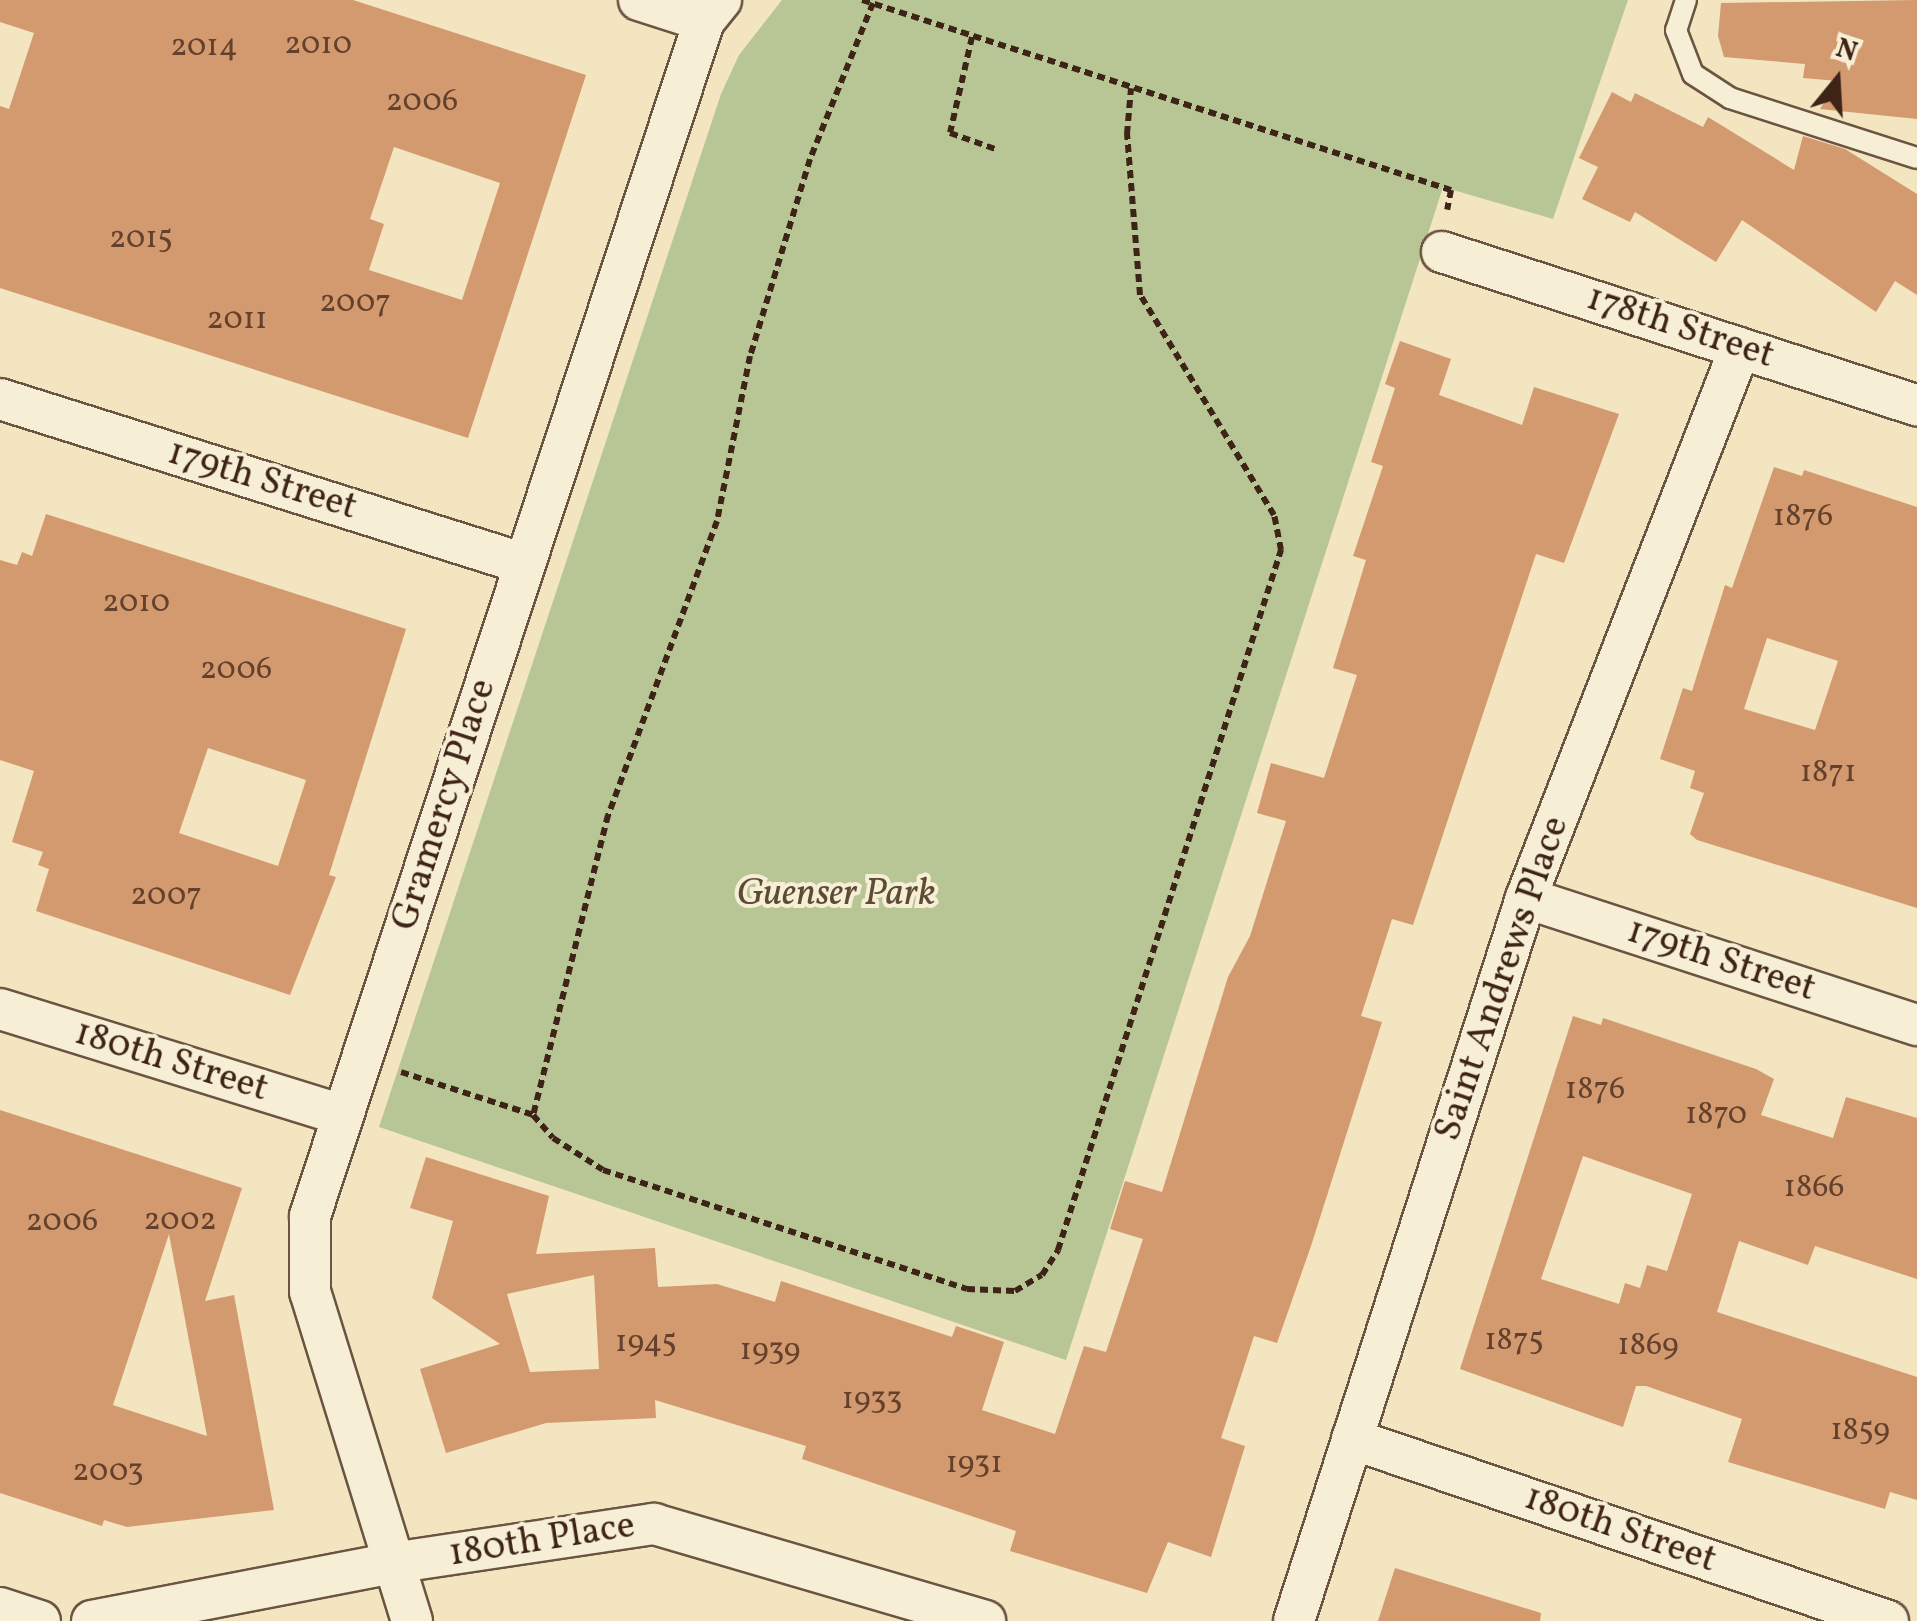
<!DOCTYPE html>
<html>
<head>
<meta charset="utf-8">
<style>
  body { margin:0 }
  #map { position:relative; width:1917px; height:1621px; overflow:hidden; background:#f3e5c0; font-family:Vollkorn,serif }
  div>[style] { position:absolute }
  .green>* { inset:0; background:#b8c595 }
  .building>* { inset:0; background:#d3996f }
  .path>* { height:6px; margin-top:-3px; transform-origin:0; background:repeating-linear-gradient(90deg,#3e2417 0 8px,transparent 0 13px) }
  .roads { filter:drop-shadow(2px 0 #6b5441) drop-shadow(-2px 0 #6b5441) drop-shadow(0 2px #6b5441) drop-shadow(0 -2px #6b5441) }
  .lane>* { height:20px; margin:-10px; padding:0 10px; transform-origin:10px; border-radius:10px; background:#f7eed6 }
  .street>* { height:40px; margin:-20px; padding:0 20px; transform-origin:20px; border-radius:20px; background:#f7eed6 }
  span { translate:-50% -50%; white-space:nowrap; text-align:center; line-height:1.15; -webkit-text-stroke:8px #f7eed6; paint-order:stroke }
  .number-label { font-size:32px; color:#63412d }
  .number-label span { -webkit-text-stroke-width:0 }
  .street-label { font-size:38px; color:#3e2417 }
  .park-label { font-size:38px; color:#5c4c36; font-style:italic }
  .north { position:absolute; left:1787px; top:30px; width:100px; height:100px; -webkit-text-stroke:8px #f7eed6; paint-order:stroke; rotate:18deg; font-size:28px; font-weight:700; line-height:40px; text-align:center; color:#3e2417 }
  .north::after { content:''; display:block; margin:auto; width:35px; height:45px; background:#3e2417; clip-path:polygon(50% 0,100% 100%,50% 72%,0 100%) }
</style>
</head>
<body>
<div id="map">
  <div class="green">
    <div style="clip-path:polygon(782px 0,1628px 0,1553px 219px,1443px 187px,1066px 1360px,379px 1127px,721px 94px,739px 55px)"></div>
  </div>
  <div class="building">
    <div style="clip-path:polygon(evenodd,0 0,353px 0,586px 75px,468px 438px,0 288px,0 106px,9px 109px,34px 33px,0 22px,0 0,394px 147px,500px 183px,462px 300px,369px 270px,384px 224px,370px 219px,394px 147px)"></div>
    <div style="clip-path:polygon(1917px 0,1917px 119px,1820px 109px,1838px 81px,1803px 78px,1805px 64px,1724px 57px,1718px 36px,1721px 3px)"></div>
    <div style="clip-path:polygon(1612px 92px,1631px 102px,1635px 93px,1703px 127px,1708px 117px,1794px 170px,1803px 136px,1845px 149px,1917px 194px,1917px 295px,1895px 281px,1876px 312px,1742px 220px,1716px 262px,1635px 212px,1630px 222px,1582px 199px,1598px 167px,1579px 158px)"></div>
    <div style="clip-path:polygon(evenodd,1400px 341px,1451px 359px,1439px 395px,1522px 425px,1534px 387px,1619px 414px,1564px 563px,1536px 554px,1413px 925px,1392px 919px,1361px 1016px,1382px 1022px,1311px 1246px,1277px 1343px,1254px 1336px,1221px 1438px,1245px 1446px,1211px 1557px,1168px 1542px,1147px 1593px,1010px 1551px,1016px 1531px,802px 1459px,806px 1446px,655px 1400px,656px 1418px,546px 1423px,446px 1453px,420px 1369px,500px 1344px,432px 1298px,453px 1221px,410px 1208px,426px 1157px,549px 1196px,536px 1254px,655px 1248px,658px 1287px,717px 1284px,775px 1302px,781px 1281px,952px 1337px,956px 1326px,1004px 1342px,982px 1410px,1055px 1434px,1084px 1346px,1106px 1352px,1143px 1239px,1110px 1229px,1125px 1181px,1162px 1192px,1228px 977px,1250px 936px,1286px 821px,1257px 813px,1271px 763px,1324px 778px,1357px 675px,1333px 668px,1366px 560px,1353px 556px,1383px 466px,1371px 462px,1395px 388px,1385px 384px,1400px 341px,594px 1275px,599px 1369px,530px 1372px,507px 1294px,594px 1275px)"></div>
    <div style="clip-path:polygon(evenodd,1774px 467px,1802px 476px,1804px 470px,1917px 507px,1917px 908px,1697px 840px,1690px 834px,1704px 793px,1690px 788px,1695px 771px,1660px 759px,1683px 688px,1692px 691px,1725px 585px,1732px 588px,1774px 467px,1767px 638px,1838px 661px,1815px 730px,1744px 709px,1767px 638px)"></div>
    <div style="clip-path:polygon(evenodd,46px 514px,406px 629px,329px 875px,336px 877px,290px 995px,36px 911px,49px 869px,38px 865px,43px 852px,12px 842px,34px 771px,0 760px,0 560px,17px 565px,22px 552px,32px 556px,46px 514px,208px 748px,306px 780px,278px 866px,179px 833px,208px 748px)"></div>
    <div style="clip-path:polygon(evenodd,1573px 1016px,1601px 1025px,1603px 1018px,1756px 1069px,1774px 1079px,1761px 1115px,1833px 1138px,1846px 1097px,1917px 1118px,1917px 1279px,1815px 1246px,1808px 1265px,1739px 1241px,1717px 1312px,1917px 1377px,1917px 1500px,1890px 1492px,1885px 1509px,1728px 1462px,1742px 1419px,1646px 1386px,1636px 1386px,1623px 1427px,1460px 1369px,1573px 1016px,1583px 1156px,1692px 1194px,1667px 1271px,1647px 1265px,1640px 1288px,1625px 1283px,1619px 1304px,1541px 1279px,1583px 1156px)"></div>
    <div style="clip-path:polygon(evenodd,0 1110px,242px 1188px,205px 1301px,234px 1295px,274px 1510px,127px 1527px,104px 1520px,102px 1526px,0 1493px,0 1110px,169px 1234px,190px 1346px,207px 1436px,113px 1405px,169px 1234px)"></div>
    <div style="clip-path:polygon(1395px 1568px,1541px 1613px,1540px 1621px,1378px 1621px)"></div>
  </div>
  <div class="path">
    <div style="left:862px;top:0;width:619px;rotate:17.88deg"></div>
    <div style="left:1451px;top:190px;width:20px;rotate:101deg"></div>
    <div style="left:873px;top:3px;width:168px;rotate:112deg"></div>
    <div style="left:810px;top:159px;width:206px;rotate:106.9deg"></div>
    <div style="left:750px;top:356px;width:168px;rotate:101.3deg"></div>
    <div style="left:717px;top:521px;width:314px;rotate:110.3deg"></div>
    <div style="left:608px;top:815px;width:309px;rotate:104deg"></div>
    <div style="left:533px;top:1115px;width:30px;rotate:49deg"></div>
    <div style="left:553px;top:1138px;width:59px;rotate:32.6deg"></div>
    <div style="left:603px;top:1170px;width:383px;rotate:18.1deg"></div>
    <div style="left:967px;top:1289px;width:48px;rotate:2.4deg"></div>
    <div style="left:1015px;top:1291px;width:31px;rotate:-31deg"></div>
    <div style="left:1042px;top:1275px;width:30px;rotate:-57deg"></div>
    <div style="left:1058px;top:1250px;width:735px;rotate:-72.33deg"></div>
    <div style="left:1281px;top:550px;width:36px;rotate:-101deg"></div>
    <div style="left:1274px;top:515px;width:258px;rotate:-121.3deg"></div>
    <div style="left:1140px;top:295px;width:162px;rotate:-94.6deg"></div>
    <div style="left:1127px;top:134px;width:46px;rotate:-85deg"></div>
    <div style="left:972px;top:37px;width:98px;rotate:102.9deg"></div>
    <div style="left:950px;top:133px;width:51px;rotate:19.5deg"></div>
    <div style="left:401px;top:1072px;width:139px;rotate:18deg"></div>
  </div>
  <div class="roads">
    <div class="lane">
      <div style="left:1686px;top:0;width:32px;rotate:108deg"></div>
      <div style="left:1676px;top:30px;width:47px;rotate:68.9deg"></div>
      <div style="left:1693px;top:74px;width:44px;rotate:33deg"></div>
      <div style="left:1730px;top:98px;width:196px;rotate:17.8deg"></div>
    </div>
    <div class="street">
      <div style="left:639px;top:0;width:68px;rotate:17.9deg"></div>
      <div style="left:1442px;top:252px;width:499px;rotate:17.9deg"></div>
      <div style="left:0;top:399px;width:550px;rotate:17.45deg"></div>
      <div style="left:1526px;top:898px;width:411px;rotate:18deg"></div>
      <div style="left:0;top:1009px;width:359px;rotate:17.2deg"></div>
      <div style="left:1352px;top:1439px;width:566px;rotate:18.76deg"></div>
      <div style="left:0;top:1608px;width:42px;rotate:18deg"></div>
      <div style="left:92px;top:1621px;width:306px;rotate:-10.9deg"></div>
      <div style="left:392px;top:1563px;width:265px;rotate:-8.5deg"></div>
      <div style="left:654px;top:1524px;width:345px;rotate:16.3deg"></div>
      <div style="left:412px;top:1621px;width:344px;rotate:-107.2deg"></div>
      <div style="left:310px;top:1292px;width:76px;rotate:-90deg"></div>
      <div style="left:310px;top:1216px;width:1258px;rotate:-71.75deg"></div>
      <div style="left:704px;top:21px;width:27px;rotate:-51deg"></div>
      <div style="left:1294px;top:1621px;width:759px;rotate:-72.21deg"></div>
      <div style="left:1526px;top:898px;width:590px;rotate:-68.74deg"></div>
    </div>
  </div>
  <div class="number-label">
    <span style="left:318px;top:45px">2010</span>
    <span style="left:204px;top:47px">2014</span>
    <span style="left:422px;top:102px">2006</span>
    <span style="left:141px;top:239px">2015</span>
    <span style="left:355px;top:303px">2007</span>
    <span style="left:237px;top:320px">2011</span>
    <span style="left:1803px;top:517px">1876</span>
    <span style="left:136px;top:603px">2010</span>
    <span style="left:236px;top:670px">2006</span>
    <span style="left:1828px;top:773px">1871</span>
    <span style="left:166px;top:896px">2007</span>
    <span style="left:1595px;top:1090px">1876</span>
    <span style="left:1716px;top:1115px">1870</span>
    <span style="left:1814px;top:1188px">1866</span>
    <span style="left:180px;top:1221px">2002</span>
    <span style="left:62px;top:1222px">2006</span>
    <span style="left:1514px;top:1341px">1875</span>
    <span style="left:646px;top:1343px">1945</span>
    <span style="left:1648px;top:1346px">1869</span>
    <span style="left:770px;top:1351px">1939</span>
    <span style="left:872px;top:1400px">1933</span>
    <span style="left:1860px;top:1431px">1859</span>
    <span style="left:974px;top:1464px">1931</span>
    <span style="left:108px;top:1472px">2003</span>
  </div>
  <div class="street-label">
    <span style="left:1680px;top:328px;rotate:18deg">178th Street</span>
    <span style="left:262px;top:481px;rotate:17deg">179th Street</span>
    <span style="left:445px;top:805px;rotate:-72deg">Gramercy Place</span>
    <span style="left:1721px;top:961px;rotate:18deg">179th Street</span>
    <span style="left:1503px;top:979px;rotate:-71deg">Saint Andrews Place</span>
    <span style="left:171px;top:1062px;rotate:17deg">180th Street</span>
    <span style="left:1620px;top:1530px;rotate:19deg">180th Street</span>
    <span style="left:542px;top:1541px;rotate:-9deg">180th Place</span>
  </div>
  <div class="park-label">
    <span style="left:836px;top:895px">Guenser Park</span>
  </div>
  <div class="north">N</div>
</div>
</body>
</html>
